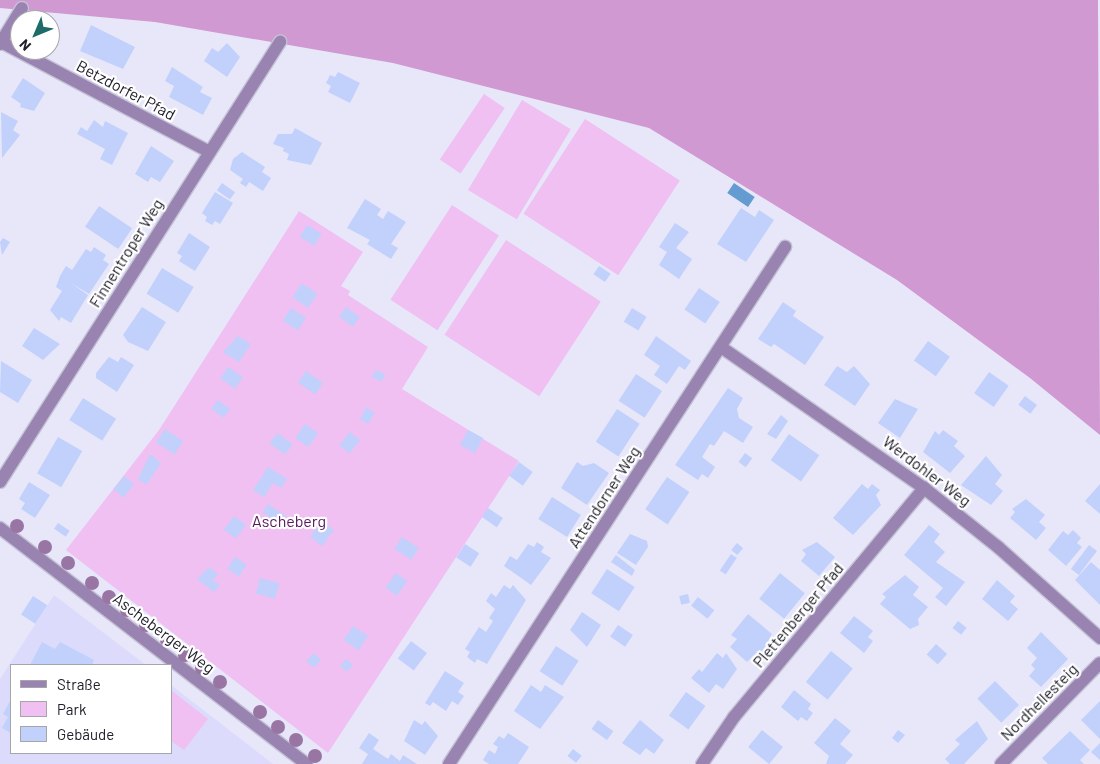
<!DOCTYPE html>
<html>
<head>
<meta charset="utf-8">
<style>
  body { margin:0 }
  #map { position:relative; width:1100px; height:764px; overflow:hidden; background:#e8e7fa; font-family:Barlow,sans-serif }
  div>[style] { position:absolute }
  .built>* { inset:0; background:#dcdbfb }
  .green>* { inset:0; background:#efc0f1; transform-origin:0 0 }
  .forest>* { inset:0; background:#d099d2 }
  .water>* { inset:0; background:#649bd1; transform-origin:0 0 }
  .building>* { inset:0; background:#c1d1fb; transform-origin:0 0 }
  .roads { filter:drop-shadow(1px 0 #c4c3d5) drop-shadow(-1px 0 #c4c3d5) drop-shadow(0 1px #c4c3d5) drop-shadow(0 -1px #c4c3d5) }
  .street>* { height:12px; margin:-6px; padding:0 6px; transform-origin:6px; border-radius:6px; background:#9983b1 }
  .trees>* { width:14px; height:14px; margin:-7px; border-radius:50%; background:#9975a4 }
  span { translate:-50% -50%; white-space:nowrap; text-align:center; line-height:1.15; -webkit-text-stroke:4.5px #fff; paint-order:stroke }
  .street-label { font-size:16px; color:#20202b }
  .park-label { font-size:16px; color:#58175d }
  .legend { position:absolute; left:10px; top:664px; width:162px; height:90px; box-sizing:border-box; background:#fff; border:1px solid #a6a6aa; margin:0; padding:6px 9px; list-style:none; font-size:15px; color:#20202b }
  .legend li { display:flex; align-items:center; gap:10px; height:25px }
  .legend b { width:25px; border:1px solid #a6a6aa }
  .north { position:absolute; left:10px; top:10px; width:50px; height:50px; box-sizing:border-box; background:#fff; border:1px solid #a6a6aa; border-radius:50%; rotate:225deg; font-size:14px; font-weight:700; line-height:20px; text-align:center; color:#20202b }
  .north::after { content:''; display:block; margin:auto; width:18px; height:22px; background:#1f6b6a; clip-path:polygon(50% 0,100% 100%,50% 72%,0 100%) }
</style>
</head>
<body>
<div id="map">
  <div class="built">
    <div style="clip-path:polygon(54px 595px,146px 665px,11px 665px,11px 753px,171px 753px,171px 685px,273px 764px,0 764px,0 679px)"></div>
  </div>
  <div class="green">
    <div style="left:484px;top:94px;width:25px;height:79px;rotate:34deg"></div>
    <div style="left:522px;top:100px;width:57px;height:105px;rotate:31deg"></div>
    <div style="left:585px;top:119px;width:113px;height:113px;rotate:33deg"></div>
    <div style="left:452px;top:205px;width:56px;height:113px;rotate:33deg"></div>
    <div style="clip-path:polygon(299px 211px,363px 252px,341px 286px,350px 291px,348px 295px,428px 347px,402px 389px,519px 461px,328px 753px,66px 550px,159px 430px)"></div>
    <div style="left:506px;top:240px;width:113px;height:113px;rotate:33deg"></div>
    <div style="clip-path:polygon(171px 690px,208px 719px,184px 750px,171px 741px)"></div>
  </div>
  <div class="forest">
    <div style="clip-path:polygon(0 0,1098px 0,1100px 435px,1030px 378px,897px 280px,649px 128px,393px 63px,155px 22px,0 8px)"></div>
  </div>
  <div class="water">
    <div style="left:734px;top:183px;width:25px;height:12px;rotate:34deg"></div>
  </div>
  <div class="building">
    <div style="clip-path:polygon(91px 25px,135px 47px,123px 69px,80px 51px)"></div>
    <div style="clip-path:polygon(227px 43px,240px 57px,227px 77px,204px 61px,212px 48px,218px 52px)"></div>
    <div style="clip-path:polygon(172px 67px,203px 87px,200px 92px,212px 98px,203px 115px,169px 97px,174px 86px,165px 81px)"></div>
    <div style="clip-path:polygon(338px 72px,360px 83px,350px 103px,328px 92px,331px 86px,326px 83px,330px 75px,335px 77px)"></div>
    <div style="clip-path:polygon(23px 78px,45px 93px,34px 111px,20px 107px,21px 104px,11px 97px)"></div>
    <div style="clip-path:polygon(1px 112px,18px 121px,13px 130px,20px 135px,2px 158px)"></div>
    <div style="clip-path:polygon(94px 120px,103px 127px,105px 121px,128px 133px,112px 165px,100px 159px,105px 149px,77px 134px,81px 127px,87px 131px)"></div>
    <div style="clip-path:polygon(295px 128px,322px 143px,311px 165px,287px 160px,289px 154px,283px 151px,284px 148px,273px 144px,278px 134px,292px 134px)"></div>
    <div style="clip-path:polygon(151px 146px,174px 161px,160px 182px,151px 177px,148px 182px,135px 174px)"></div>
    <div style="clip-path:polygon(242px 152px,265px 167px,262px 172px,271px 178px,263px 191px,249px 182px,246px 187px,240px 183px,243px 179px,230px 170px,233px 159px)"></div>
    <div style="left:222px;top:183px;width:16px;height:9px;rotate:35deg"></div>
    <div style="clip-path:polygon(215px 192px,233px 203px,220px 224px,215px 221px,212px 225px,205px 221px,207px 217px,202px 213px)"></div>
    <div style="clip-path:polygon(365px 199px,381px 209px,377px 215px,383px 219px,388px 211px,406px 222px,391px 244px,398px 248px,391px 259px,367px 244px,370px 240px,347px 228px)"></div>
    <div style="left:99px;top:206px;width:40px;height:25px;rotate:34deg"></div>
    <div style="clip-path:polygon(741px 208px,755px 217px,759px 210px,774px 220px,746px 262px,717px 244px)"></div>
    <div style="clip-path:polygon(675px 223px,689px 232px,676px 248px,692px 259px,679px 279px,659px 265px,667px 252px,659px 247px)"></div>
    <div style="left:307px;top:225px;width:17px;height:14px;rotate:31deg"></div>
    <div style="clip-path:polygon(189px 233px,210px 247px,195px 271px,179px 261px,182px 256px,177px 253px)"></div>
    <div style="clip-path:polygon(3px 238px,10px 242px,2px 255px,0 242px)"></div>
    <div style="clip-path:polygon(94px 247px,106px 255px,103px 260px,109px 264px,89px 294px,71px 283px,88px 295px,71px 323px,61px 317px,59px 321px,50px 310px,62px 291px,56px 287px,60px 276px,66px 266px,72px 270px,86px 249px,91px 252px)"></div>
    <div style="left:599px;top:266px;width:14px;height:10px;rotate:34deg"></div>
    <div style="left:162px;top:268px;width:37px;height:30px;rotate:31deg"></div>
    <div style="left:302px;top:283px;width:19px;height:17px;rotate:35deg"></div>
    <div style="left:699px;top:288px;width:25px;height:26px;rotate:34deg"></div>
    <div style="clip-path:polygon(783px 302px,796px 311px,793px 316px,824px 337px,805px 365px,774px 344px,771px 347px,758px 339px)"></div>
    <div style="clip-path:polygon(142px 307px,166px 322px,148px 351px,128px 342px,123px 335px)"></div>
    <div style="left:346px;top:307px;width:17px;height:12px;rotate:36deg"></div>
    <div style="left:291px;top:308px;width:18px;height:15px;rotate:34deg"></div>
    <div style="left:632px;top:308px;width:17px;height:16px;rotate:31deg"></div>
    <div style="clip-path:polygon(34px 328px,60px 344px,43px 360px,22px 346px)"></div>
    <div style="clip-path:polygon(238px 336px,251px 344px,239px 362px,223px 352px)"></div>
    <div style="clip-path:polygon(656px 336px,691px 361px,685px 370px,679px 366px,667px 384px,654px 375px,660px 366px,644px 355px)"></div>
    <div style="left:928px;top:341px;width:27px;height:24px;rotate:36deg"></div>
    <div style="clip-path:polygon(109px 357px,118px 362px,121px 357px,134px 365px,117px 392px,96px 378px,96px 373px)"></div>
    <div style="clip-path:polygon(1px 361px,32px 380px,18px 403px,0 392px)"></div>
    <div style="clip-path:polygon(837px 366px,847px 372px,854px 366px,870px 384px,855px 406px,824px 385px)"></div>
    <div style="left:228px;top:367px;width:18px;height:14px;rotate:34deg"></div>
    <div style="left:375px;top:370px;width:11px;height:8px;rotate:22deg"></div>
    <div style="left:306px;top:371px;width:21px;height:14px;rotate:35deg"></div>
    <div style="left:989px;top:372px;width:24px;height:26px;rotate:35deg"></div>
    <div style="left:636px;top:374px;width:31px;height:32px;rotate:33deg"></div>
    <div style="clip-path:polygon(728px 388px,743px 398px,737px 409px,739px 418px,753px 427px,743px 443px,724px 431px,714px 446px,710px 444px,702px 457px,715px 467px,708px 478px,702px 474px,698px 480px,675px 465px)"></div>
    <div style="left:1025px;top:396px;width:15px;height:11px;rotate:37deg"></div>
    <div style="left:83px;top:398px;width:39px;height:26px;rotate:32deg"></div>
    <div style="clip-path:polygon(895px 399px,918px 409px,900px 438px,878px 423px)"></div>
    <div style="left:218px;top:400px;width:15px;height:11px;rotate:37deg"></div>
    <div style="clip-path:polygon(366px 407px,375px 413px,368px 424px,360px 419px)"></div>
    <div style="left:617px;top:409px;width:27px;height:39px;rotate:33deg"></div>
    <div style="clip-path:polygon(781px 415px,788px 421px,776px 439px,767px 434px)"></div>
    <div style="left:305px;top:424px;width:16px;height:17px;rotate:35deg"></div>
    <div style="left:165px;top:429px;width:22px;height:16px;rotate:34deg"></div>
    <div style="left:468px;top:430px;width:17px;height:17px;rotate:28deg"></div>
    <div style="clip-path:polygon(943px 430px,958px 441px,954px 446px,965px 456px,950px 473px,923px 452px,935px 431px,939px 435px)"></div>
    <div style="left:350px;top:432px;width:13px;height:17px;rotate:39deg"></div>
    <div style="left:277px;top:433px;width:19px;height:13px;rotate:35deg"></div>
    <div style="left:789px;top:434px;width:37px;height:32px;rotate:35deg"></div>
    <div style="left:58px;top:437px;width:28px;height:42px;rotate:30deg"></div>
    <div style="left:745px;top:453px;width:9px;height:11px;rotate:36deg"></div>
    <div style="clip-path:polygon(150px 454px,161px 463px,146px 485px,138px 479px)"></div>
    <div style="clip-path:polygon(986px 456px,1002px 475px,995px 484px,1003px 491px,991px 505px,961px 485px)"></div>
    <div style="left:519px;top:462px;width:17px;height:17px;rotate:36deg"></div>
    <div style="clip-path:polygon(577px 462px,583px 466px,594px 463px,609px 473px,587px 505px,561px 488px)"></div>
    <div style="clip-path:polygon(268px 467px,287px 479px,281px 488px,273px 483px,264px 497px,253px 490px)"></div>
    <div style="left:124px;top:476px;width:13px;height:17px;rotate:39deg"></div>
    <div style="left:667px;top:477px;width:27px;height:39px;rotate:34deg"></div>
    <div style="clip-path:polygon(29px 482px,50px 495px,35px 518px,21px 509px,25px 503px,19px 499px)"></div>
    <div style="clip-path:polygon(862px 484px,868px 489px,872px 484px,880px 490px,876px 495px,881px 505px,853px 535px,833px 518px)"></div>
    <div style="clip-path:polygon(1100px 484px,1100px 514px,1085px 501px)"></div>
    <div style="left:552px;top:497px;width:34px;height:26px;rotate:32deg"></div>
    <div style="clip-path:polygon(1026px 499px,1045px 515px,1039px 522px,1046px 528px,1036px 540px,1010px 518px,1015px 512px,1012px 509px)"></div>
    <div style="left:268px;top:504px;width:23px;height:10px;rotate:34deg"></div>
    <div style="left:488px;top:508px;width:18px;height:11px;rotate:34deg"></div>
    <div style="left:234px;top:516px;width:15px;height:17px;rotate:37deg"></div>
    <div style="left:322px;top:521px;width:15px;height:20px;rotate:37deg"></div>
    <div style="left:58px;top:523px;width:14px;height:7px;rotate:34deg"></div>
    <div style="clip-path:polygon(929px 525px,940px 534px,934px 542px,945px 552px,936px 562px,965px 582px,946px 606px,935px 597px,943px 588px,904px 555px)"></div>
    <div style="clip-path:polygon(1073px 530px,1081px 538px,1077px 543px,1082px 547px,1066px 566px,1048px 550px,1063px 531px,1068px 535px)"></div>
    <div style="clip-path:polygon(630px 534px,647px 541px,648px 547px,636px 565px,617px 553px)"></div>
    <div style="left:402px;top:537px;width:20px;height:14px;rotate:33deg"></div>
    <div style="clip-path:polygon(537px 542px,544px 547px,541px 552px,551px 558px,531px 585px,504px 566px,510px 556px,517px 560px,528px 544px,534px 547px)"></div>
    <div style="clip-path:polygon(817px 542px,835px 557px,819px 576px,801px 561px,806px 554px,802px 550px)"></div>
    <div style="left:737px;top:543px;width:8px;height:9px;rotate:40deg"></div>
    <div style="left:465px;top:544px;width:17px;height:16px;rotate:33deg"></div>
    <div style="left:1089px;top:545px;width:10px;height:30px;rotate:37deg"></div>
    <div style="left:731px;top:554px;width:7px;height:20px;rotate:34deg"></div>
    <div style="clip-path:polygon(616px 555px,635px 570px,632px 576px,611px 562px)"></div>
    <div style="left:235px;top:557px;width:14px;height:14px;rotate:34deg"></div>
    <div style="clip-path:polygon(1091px 562px,1100px 570px,1100px 605px,1075px 580px)"></div>
    <div style="clip-path:polygon(209px 567px,218px 574px,213px 580px,220px 585px,214px 592px,197px 579px)"></div>
    <div style="left:607px;top:569px;width:33px;height:29px;rotate:33deg"></div>
    <div style="left:396px;top:573px;width:14px;height:18px;rotate:36deg"></div>
    <div style="left:780px;top:573px;width:32px;height:33px;rotate:39deg"></div>
    <div style="clip-path:polygon(905px 575px,919px 587px,913px 595px,928px 607px,918px 619px,919px 625px,910px 629px,880px 604px,886px 597px,882px 594px)"></div>
    <div style="left:260px;top:578px;width:20px;height:16px;rotate:15deg"></div>
    <div style="clip-path:polygon(997px 580px,1015px 596px,1010px 602px,1018px 609px,1008px 621px,982px 599px)"></div>
    <div style="clip-path:polygon(504px 585px,510px 589px,513px 585px,526px 600px,487px 664px,477px 659px,475px 663px,467px 657px,470px 652px,465px 649px,479px 627px,486px 632px,493px 621px,489px 618px,495px 609px,486px 601px,491px 593px,496px 597px)"></div>
    <div style="left:688px;top:594px;width:9px;height:9px;rotate:77deg"></div>
    <div style="left:33px;top:596px;width:17px;height:22px;rotate:33deg"></div>
    <div style="left:698px;top:597px;width:21px;height:11px;rotate:39deg"></div>
    <div style="clip-path:polygon(582px 612px,601px 625px,587px 647px,570px 630px)"></div>
    <div style="clip-path:polygon(748px 614px,772px 634px,761px 654px,758px 651px,747px 662px,730px 647px,737px 639px,731px 635px)"></div>
    <div style="clip-path:polygon(854px 616px,873px 631px,868px 637px,873px 641px,864px 653px,840px 633px)"></div>
    <div style="left:958px;top:621px;width:11px;height:9px;rotate:38deg"></div>
    <div style="left:618px;top:625px;width:18px;height:14px;rotate:34deg"></div>
    <div style="left:353px;top:626px;width:18px;height:17px;rotate:34deg"></div>
    <div style="clip-path:polygon(1041px 632px,1068px 659px,1041px 687px,1029px 676px,1035px 669px,1031px 665px,1037px 658px,1027px 648px)"></div>
    <div style="left:411px;top:641px;width:20px;height:22px;rotate:37deg"></div>
    <div style="clip-path:polygon(42px 642px,55px 649px,60px 642px,94px 660px,92px 665px,30px 665px)"></div>
    <div style="left:936px;top:644px;width:15px;height:14px;rotate:42deg"></div>
    <div style="left:556px;top:646px;width:27px;height:30px;rotate:33deg"></div>
    <div style="left:831px;top:651px;width:28px;height:40px;rotate:39deg"></div>
    <div style="left:314px;top:653px;width:10px;height:11px;rotate:45deg"></div>
    <div style="clip-path:polygon(717px 653px,723px 658px,726px 653px,737px 669px,723px 689px,716px 684px,709px 693px,691px 678px,699px 669px,702px 672px)"></div>
    <div style="left:346px;top:659px;width:9px;height:9px;rotate:41deg"></div>
    <div style="clip-path:polygon(445px 671px,464px 683px,458px 692px,464px 696px,458px 705px,452px 701px,446px 711px,433px 702px,430px 706px,425px 703px)"></div>
    <div style="left:995px;top:681px;width:34px;height:25px;rotate:45deg"></div>
    <div style="clip-path:polygon(531px 685px,541px 692px,545px 685px,564px 697px,540px 729px,514px 711px)"></div>
    <div style="clip-path:polygon(794px 690px,811px 704px,808px 709px,813px 713px,807px 721px,801px 717px,798px 721px,781px 707px)"></div>
    <div style="left:686px;top:692px;width:24px;height:29px;rotate:36deg"></div>
    <div style="clip-path:polygon(11px 699px,11px 733px,2px 728px,8px 717px,3px 714px)"></div>
    <div style="clip-path:polygon(1100px 701px,1100px 739px,1081px 720px)"></div>
    <div style="clip-path:polygon(835px 718px,851px 731px,840px 744px,853px 755px,845px 764px,826px 764px,829px 756px,814px 743px)"></div>
    <div style="clip-path:polygon(414px 720px,422px 725px,425px 721px,438px 736px,425px 755px,404px 741px)"></div>
    <div style="left:598px;top:720px;width:19px;height:11px;rotate:36deg"></div>
    <div style="clip-path:polygon(640px 720px,664px 740px,654px 754px,646px 748px,640px 755px,622px 743px)"></div>
    <div style="clip-path:polygon(977px 721px,988px 739px,964px 764px,950px 764px,945px 759px,960px 744px,955px 740px)"></div>
    <div style="left:762px;top:730px;width:27px;height:22px;rotate:39deg"></div>
    <div style="clip-path:polygon(898px 730px,905px 735px,898px 743px,892px 738px)"></div>
    <div style="clip-path:polygon(1070px 731px,1090px 750px,1080px 760px,1084px 764px,1048px 764px,1042px 758px)"></div>
    <div style="clip-path:polygon(369px 733px,379px 740px,373px 749px,388px 759px,391px 754px,400px 761px,403px 755px,417px 764px,362px 764px,368px 754px,359px 748px)"></div>
    <div style="clip-path:polygon(508px 733px,529px 747px,518px 764px,489px 764px,483px 760px,489px 750px,495px 754px,498px 747px,493px 744px,499px 736px,504px 739px)"></div>
    <div style="clip-path:polygon(1100px 743px,1100px 760px,1091px 752px)"></div>
    <div style="left:573px;top:749px;width:11px;height:9px;rotate:38deg"></div>
  </div>
  <div class="roads">
    <div class="street">
      <div style="left:1px;top:42px;width:236px;rotate:27.8deg"></div>
      <div style="left:0;top:44px;width:42px;rotate:-58.6deg"></div>
      <div style="left:721px;top:347px;width:247px;rotate:34.8deg"></div>
      <div style="left:924px;top:488px;width:95px;rotate:38.6deg"></div>
      <div style="left:998px;top:547px;width:137px;rotate:41.7deg"></div>
      <div style="left:0;top:482px;width:522px;rotate:-57.53deg"></div>
      <div style="left:0;top:528px;width:387px;rotate:37.6deg"></div>
      <div style="left:449px;top:764px;width:617px;rotate:-56.98deg"></div>
      <div style="left:702px;top:764px;width:57px;rotate:-55.8deg"></div>
      <div style="left:734px;top:717px;width:298px;rotate:-50.3deg"></div>
      <div style="left:1001px;top:764px;width:141px;rotate:-45.6deg"></div>
    </div>
  </div>
  <div class="trees">
    <div style="left:17px;top:526px"></div>
    <div style="left:45px;top:547px"></div>
    <div style="left:68px;top:563px"></div>
    <div style="left:92px;top:583px"></div>
    <div style="left:109px;top:597px"></div>
    <div style="left:127px;top:610px"></div>
    <div style="left:146px;top:625px"></div>
    <div style="left:167px;top:640px"></div>
    <div style="left:185px;top:655px"></div>
    <div style="left:202px;top:668px"></div>
    <div style="left:220px;top:682px"></div>
    <div style="left:260px;top:712px"></div>
    <div style="left:278px;top:727px"></div>
    <div style="left:296px;top:740px"></div>
    <div style="left:315px;top:756px"></div>
  </div>
  <div class="street-label">
    <span style="left:126px;top:90px;rotate:28deg">Betzdorfer Pfad</span>
    <span style="left:126px;top:253px;rotate:-58deg">Finnentroper Weg</span>
    <span style="left:927px;top:471px;rotate:37deg">Werdohler Weg</span>
    <span style="left:604px;top:497px;rotate:-57deg">Attendorner Weg</span>
    <span style="left:798px;top:615px;rotate:-50deg">Plettenberger Pfad</span>
    <span style="left:164px;top:633px;rotate:37deg">Ascheberger Weg</span>
    <span style="left:1039px;top:702px;rotate:-45deg">Nordhellesteig</span>
  </div>
  <div class="park-label">
    <span style="left:289px;top:521px">Ascheberg</span>
  </div>
  <ul class="legend">
  <li><b style="height:6px;background:#9983b1"></b>Straße</li>
  <li><b style="height:14px;background:#efc0f1"></b>Park</li>
  <li><b style="height:14px;background:#c1d1fb"></b>Gebäude</li>
  </ul>
  <div class="north">N</div>
</div>
</body>
</html>
